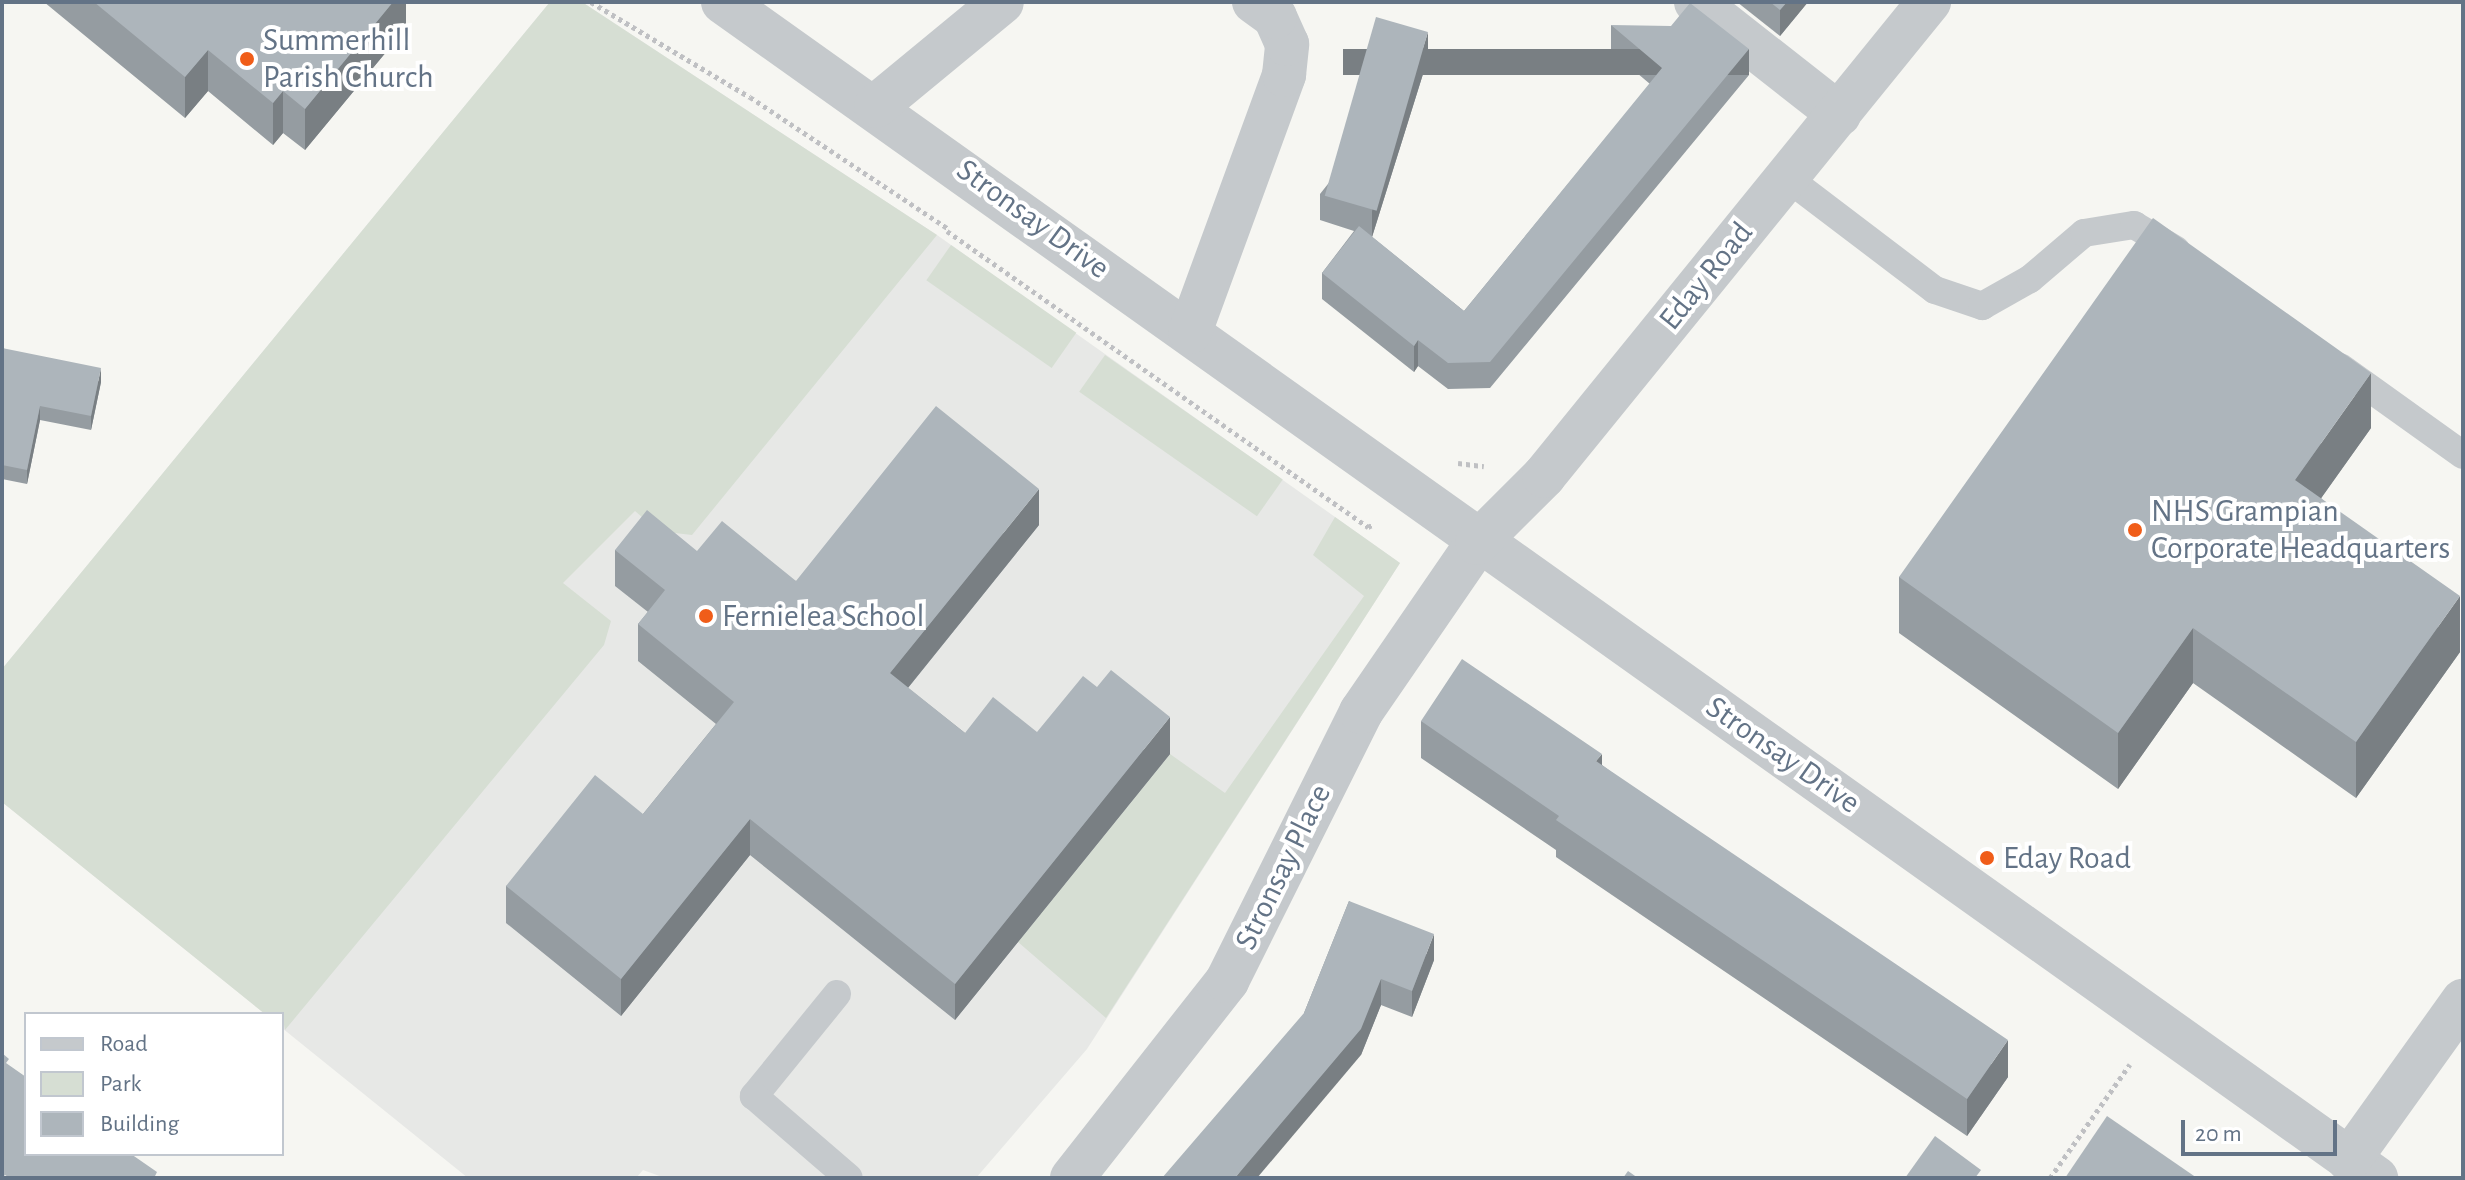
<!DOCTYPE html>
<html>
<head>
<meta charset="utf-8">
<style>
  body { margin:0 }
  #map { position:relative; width:2465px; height:1180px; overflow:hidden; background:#f6f6f2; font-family:"Alegreya Sans",sans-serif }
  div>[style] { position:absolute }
  .built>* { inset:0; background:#e7e8e6 }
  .green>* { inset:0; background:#d6ded3; transform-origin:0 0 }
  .path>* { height:5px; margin-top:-2.5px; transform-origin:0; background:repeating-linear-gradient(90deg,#bfc0c3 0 4px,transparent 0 8px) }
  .lane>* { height:28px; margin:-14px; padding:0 14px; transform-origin:14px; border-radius:14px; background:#c5c9cc }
  .street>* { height:44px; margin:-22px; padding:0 22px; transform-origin:22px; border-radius:22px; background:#c5c9cc }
  .wall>* { inset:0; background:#959ca1 }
  .shaded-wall>* { inset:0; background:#797f83; transform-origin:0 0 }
  .building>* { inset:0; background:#adb5bb; transform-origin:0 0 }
  .dots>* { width:22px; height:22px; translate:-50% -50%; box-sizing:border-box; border:4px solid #fff; border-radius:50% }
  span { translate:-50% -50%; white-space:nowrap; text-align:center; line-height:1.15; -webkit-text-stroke:8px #fff; paint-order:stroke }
  .poi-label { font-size:32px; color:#637386 }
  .left { translate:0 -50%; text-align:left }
  .street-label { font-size:32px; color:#637386 }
  .frame { position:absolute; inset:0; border:4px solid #637386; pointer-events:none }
  .legend { position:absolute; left:24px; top:1012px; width:260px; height:144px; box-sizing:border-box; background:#fff; border:2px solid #c1c7cf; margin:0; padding:10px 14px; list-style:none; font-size:24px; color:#637386 }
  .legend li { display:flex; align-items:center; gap:16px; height:40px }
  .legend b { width:40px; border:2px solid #c1c7cf }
  .scale { position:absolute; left:2181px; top:1120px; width:156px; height:36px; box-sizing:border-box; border:4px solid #637386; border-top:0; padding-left:10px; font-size:24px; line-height:28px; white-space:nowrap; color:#637386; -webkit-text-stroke:6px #fff; paint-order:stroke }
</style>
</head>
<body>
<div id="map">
  <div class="built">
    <div style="clip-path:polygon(550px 2px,582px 2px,937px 235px,1400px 563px,1087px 1049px,976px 1178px,665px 1178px,643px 1170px,636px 1178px,468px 1178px,282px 1028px,282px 1014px,265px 1014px,2px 802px,2px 669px)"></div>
  </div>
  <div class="green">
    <div style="clip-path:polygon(550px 2px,582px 2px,937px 235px,692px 535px,658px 531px,635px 511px,563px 583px,611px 621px,604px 645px,285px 1030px,282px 1014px,265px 1014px,2px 802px,2px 669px)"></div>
    <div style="left:951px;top:245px;width:153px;height:43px;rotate:35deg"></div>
    <div style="left:1105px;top:355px;width:217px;height:45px;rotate:35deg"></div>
    <div style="clip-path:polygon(1335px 517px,1400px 563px,1106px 1018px,1018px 942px,1170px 754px,1225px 793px,1364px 596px,1313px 555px)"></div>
  </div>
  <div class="path">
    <div style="left:591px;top:2px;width:185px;rotate:30.9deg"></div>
    <div style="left:750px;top:97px;width:239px;rotate:33.6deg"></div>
    <div style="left:947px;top:231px;width:515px;rotate:35.11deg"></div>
    <div style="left:1368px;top:527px;width:4px;rotate:-27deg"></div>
    <div style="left:1458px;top:463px;width:26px;rotate:7deg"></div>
    <div style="left:2050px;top:1178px;width:139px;rotate:-54.9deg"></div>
  </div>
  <div class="lane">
    <div style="left:1786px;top:177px;width:187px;rotate:37.2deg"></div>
    <div style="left:1935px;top:290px;width:50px;rotate:18.8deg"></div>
    <div style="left:1982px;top:306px;width:55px;rotate:-29.4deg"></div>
    <div style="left:2030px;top:279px;width:71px;rotate:-40.4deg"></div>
    <div style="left:2084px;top:233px;width:51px;rotate:-9.1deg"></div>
    <div style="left:2134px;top:225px;width:49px;rotate:30.8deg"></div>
    <div style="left:2340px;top:367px;width:151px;rotate:35.6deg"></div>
    <div style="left:837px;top:994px;width:132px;rotate:129.1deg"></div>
    <div style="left:754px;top:1096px;width:125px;rotate:40.8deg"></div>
  </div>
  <div class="street">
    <div style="left:723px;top:2px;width:2029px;rotate:35.43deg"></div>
    <div style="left:1696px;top:2px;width:182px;rotate:38.1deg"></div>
    <div style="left:876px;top:106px;width:163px;rotate:-39.5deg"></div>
    <div style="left:1190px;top:332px;width:274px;rotate:-69.9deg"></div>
    <div style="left:1284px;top:75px;width:31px;rotate:-84deg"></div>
    <div style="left:1287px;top:44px;width:30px;rotate:-114deg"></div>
    <div style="left:1275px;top:17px;width:26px;rotate:-144deg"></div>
    <div style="left:2349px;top:1160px;width:196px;rotate:-54.4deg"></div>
    <div style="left:1072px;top:1178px;width:251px;rotate:-51.8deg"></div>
    <div style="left:1227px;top:981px;width:301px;rotate:-63.5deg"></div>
    <div style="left:1361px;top:712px;width:205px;rotate:-55.5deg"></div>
    <div style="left:1477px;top:543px;width:95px;rotate:-45deg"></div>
    <div style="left:1544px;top:476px;width:611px;rotate:-50.92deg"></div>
  </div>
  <div class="wall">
    <div style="clip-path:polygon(44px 2px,406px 2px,406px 28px,305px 150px,283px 133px,273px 145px,208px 91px,185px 118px)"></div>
    <div style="clip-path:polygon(1737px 2px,1808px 2px,1780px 36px)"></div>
    <div style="clip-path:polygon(1611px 25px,1749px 75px,1490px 388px,1448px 389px,1418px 366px,1414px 372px,1322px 299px,1322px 273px,1354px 231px,1320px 220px,1320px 194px,1428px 58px,1372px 237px,1464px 311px,1650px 84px,1611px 51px)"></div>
    <div style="clip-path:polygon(2px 348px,101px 382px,91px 430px,40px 420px,27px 484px,2px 479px)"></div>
    <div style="clip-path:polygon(2371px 428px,2321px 498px,2460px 652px,2356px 798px,2193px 683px,2118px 789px,1899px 633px,1899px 577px)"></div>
    <div style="clip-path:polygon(1039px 525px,908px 688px,965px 733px,1037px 732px,1170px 754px,955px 1020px,750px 855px,621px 1016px,506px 923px,506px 886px,643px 814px,716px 724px,638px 661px,638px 624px,648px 612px,615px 586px,615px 550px,697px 551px,796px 581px)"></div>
    <div style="clip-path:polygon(1421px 721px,1602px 765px,2008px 1077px,1967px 1136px,1556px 857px,1556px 850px,1421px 758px)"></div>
    <div style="clip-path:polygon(1349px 901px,1434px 960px,1412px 1017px,1381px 1005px,1361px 1055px,1304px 1013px)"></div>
  </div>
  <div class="shaded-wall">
    <div style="clip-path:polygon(393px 2px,406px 2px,406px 28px,305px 150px,305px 109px)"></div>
    <div style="clip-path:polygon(1787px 2px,1808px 2px,1780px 36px,1780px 10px)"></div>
    <div style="clip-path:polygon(1428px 32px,1428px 58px,1372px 237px,1372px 211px)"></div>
    <div style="left:1749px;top:49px;width:26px;height:406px;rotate:90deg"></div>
    <div style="clip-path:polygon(208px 50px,208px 91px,185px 118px,185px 77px)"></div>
    <div style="clip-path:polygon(283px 91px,283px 133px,273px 145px,273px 103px)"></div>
    <div style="clip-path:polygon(1418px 340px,1418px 366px,1414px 372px,1414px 346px)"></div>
    <div style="clip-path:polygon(101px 368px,101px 382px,91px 430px,91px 416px)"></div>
    <div style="clip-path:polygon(2371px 373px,2371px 428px,2295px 535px,2295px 480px)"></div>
    <div style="clip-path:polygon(40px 406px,40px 420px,27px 484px,27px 470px)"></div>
    <div style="clip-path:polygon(1039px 489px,1039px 525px,890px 710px,890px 673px)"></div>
    <div style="clip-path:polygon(2460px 596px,2460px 652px,2356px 798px,2356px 742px)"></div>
    <div style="clip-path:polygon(2193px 628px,2193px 683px,2118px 789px,2118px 733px)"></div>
    <div style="clip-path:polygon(1170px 717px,1170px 754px,955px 1020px,955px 984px)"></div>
    <div style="clip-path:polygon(1602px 754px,1602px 790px,1596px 761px)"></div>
    <div style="clip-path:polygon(750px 819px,750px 855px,621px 1016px,621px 979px)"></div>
    <div style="clip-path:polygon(1434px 934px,1434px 960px,1412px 1017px,1412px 991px)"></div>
    <div style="clip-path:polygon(1381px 979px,1381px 1005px,1361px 1055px,1257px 1178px,1235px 1178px)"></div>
    <div style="clip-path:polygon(2008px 1040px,2008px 1077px,1967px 1136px,1967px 1099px)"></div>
  </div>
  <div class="building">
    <div style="clip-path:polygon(94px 2px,393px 2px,305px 109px,283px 91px,273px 103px,208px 50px,185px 77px)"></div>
    <div style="clip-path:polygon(1770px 2px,1787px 2px,1780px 10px)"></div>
    <div style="clip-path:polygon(1690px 3px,1749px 49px,1490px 362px,1448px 363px,1418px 340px,1414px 346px,1322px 273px,1359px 226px,1464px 311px,1662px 68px,1611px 25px,1671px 26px)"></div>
    <div style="left:1376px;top:17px;width:54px;height:186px;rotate:16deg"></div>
    <div style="clip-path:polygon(2153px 218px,2371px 373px,2295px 480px,2460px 596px,2356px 742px,2193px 628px,2118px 733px,1899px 577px)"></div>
    <div style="clip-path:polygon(2px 348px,101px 368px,91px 416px,40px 406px,27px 470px,2px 465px)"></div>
    <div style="clip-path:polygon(936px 406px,1039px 489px,890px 673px,965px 733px,993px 697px,1037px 732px,1083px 676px,1097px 687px,1111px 670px,1170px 717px,955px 984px,750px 819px,621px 979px,506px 886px,595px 775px,643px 814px,734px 702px,638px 624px,665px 590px,615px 550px,647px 510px,697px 551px,722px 521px,796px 581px)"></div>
    <div style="clip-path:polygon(1462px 659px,1602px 754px,1596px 761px,2008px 1040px,1967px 1099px,1556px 820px,1559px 816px,1421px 721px)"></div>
    <div style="clip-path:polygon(1349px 901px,1434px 934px,1412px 991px,1381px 979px,1361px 1029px,1235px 1178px,1162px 1178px,1304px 1013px)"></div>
    <div style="clip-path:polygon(2px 1053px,9px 1059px,6px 1063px,26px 1077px,26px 1154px,131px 1154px,157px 1172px,154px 1178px,10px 1178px,5px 1175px,2px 1178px)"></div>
    <div style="clip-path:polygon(2107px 1116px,2197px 1178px,2065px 1178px)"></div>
    <div style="clip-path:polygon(1935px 1136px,1981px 1170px,1975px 1178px,1905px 1178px)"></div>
    <div style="clip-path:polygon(1628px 1171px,1638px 1178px,1623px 1178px)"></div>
  </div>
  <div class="dots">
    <div style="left:247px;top:59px;background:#f05d19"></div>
    <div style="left:2135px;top:530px;background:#f05d19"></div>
    <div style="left:706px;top:616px;background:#f05d19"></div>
    <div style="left:1987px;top:858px;background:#f05d19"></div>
  </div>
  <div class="poi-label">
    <span class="left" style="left:263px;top:59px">Summerhill<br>Parish Church</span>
    <span class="left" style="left:2151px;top:530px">NHS Grampian<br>Corporate Headquarters</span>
    <span class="left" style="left:722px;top:616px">Fernielea School</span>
    <span class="left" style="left:2003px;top:858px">Eday Road</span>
  </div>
  <div class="street-label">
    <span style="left:1033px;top:219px;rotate:36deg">Stronsay Drive</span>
    <span style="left:1706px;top:276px;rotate:-51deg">Eday Road</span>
    <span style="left:1783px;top:755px;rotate:35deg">Stronsay Drive</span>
    <span style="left:1283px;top:867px;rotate:-64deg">Stronsay Place</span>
  </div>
  <div class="frame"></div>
  <ul class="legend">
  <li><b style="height:10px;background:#c5c9cc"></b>Road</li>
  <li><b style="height:22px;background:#d6ded3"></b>Park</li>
  <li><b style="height:22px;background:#adb5bb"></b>Building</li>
  </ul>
  <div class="scale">20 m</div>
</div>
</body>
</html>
